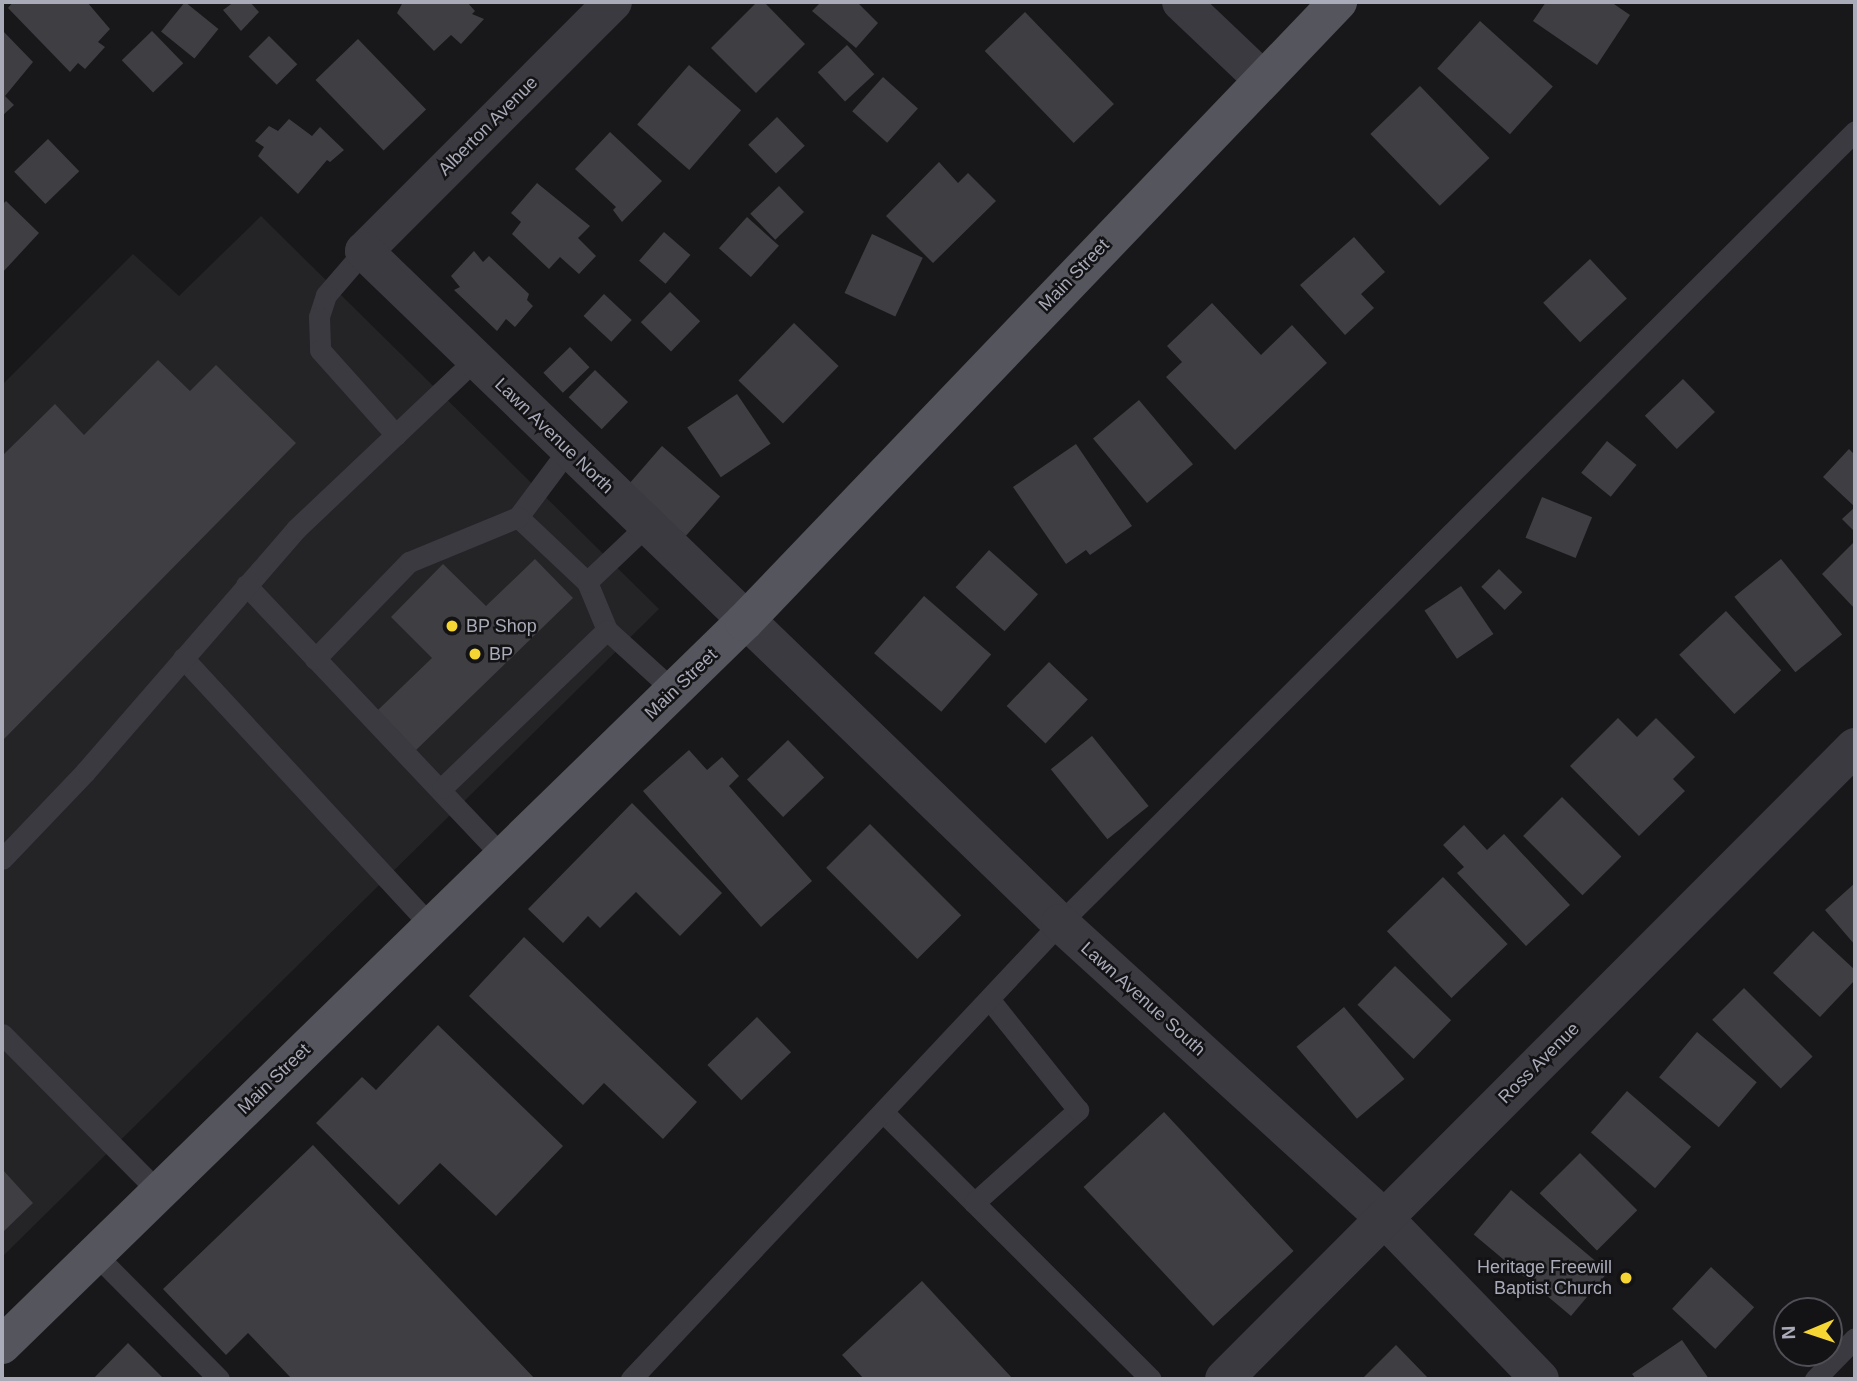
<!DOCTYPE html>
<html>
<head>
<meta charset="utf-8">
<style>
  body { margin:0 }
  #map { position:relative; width:1857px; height:1381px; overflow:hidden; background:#181719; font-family:Arial,sans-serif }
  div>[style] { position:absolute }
  .built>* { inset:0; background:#242326 }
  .building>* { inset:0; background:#3f3f43; transform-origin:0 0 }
  .service>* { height:21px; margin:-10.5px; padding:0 10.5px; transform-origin:10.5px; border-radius:10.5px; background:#3a3a40 }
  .minor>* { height:38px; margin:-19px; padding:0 19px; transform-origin:19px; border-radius:19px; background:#3a3a40 }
  .primary>* { height:38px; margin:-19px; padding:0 19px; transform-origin:19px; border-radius:19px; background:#54555d }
  .dots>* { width:19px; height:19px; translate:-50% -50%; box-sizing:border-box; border:4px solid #131214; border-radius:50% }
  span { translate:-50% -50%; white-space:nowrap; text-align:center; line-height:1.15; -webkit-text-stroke:5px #131214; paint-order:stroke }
  .street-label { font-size:18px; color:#a9abb9 }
  .poi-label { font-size:18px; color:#a9abb9 }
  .left { translate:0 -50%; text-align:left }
  .right { translate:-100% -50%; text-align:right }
  .frame { position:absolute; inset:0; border:4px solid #a9abb9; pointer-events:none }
  .north { position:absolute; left:1773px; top:1297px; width:70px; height:70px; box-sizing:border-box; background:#131214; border:2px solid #4f4f56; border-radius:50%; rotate:268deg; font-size:19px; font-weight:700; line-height:28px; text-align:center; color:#a9abb9 }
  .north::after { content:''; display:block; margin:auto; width:24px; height:32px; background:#f4d534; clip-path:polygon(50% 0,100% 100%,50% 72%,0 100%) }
</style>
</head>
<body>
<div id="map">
  <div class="built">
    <div style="clip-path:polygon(261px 216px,659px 609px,2px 1257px,2px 385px,133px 254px,179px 296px)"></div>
  </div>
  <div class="building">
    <div style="clip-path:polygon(13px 2px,87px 2px,110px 29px,98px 42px,105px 47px,85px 69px,78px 63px,70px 72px,8px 8px)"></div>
    <div style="left:185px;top:2px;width:43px;height:38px;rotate:39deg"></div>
    <div style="clip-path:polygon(234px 2px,250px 2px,259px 12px,241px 31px,223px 10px)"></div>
    <div style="clip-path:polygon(403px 2px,467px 2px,475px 11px,472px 14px,484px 19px,461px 44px,451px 35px,434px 51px,397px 13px)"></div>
    <div style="clip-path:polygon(757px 2px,764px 2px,805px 44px,756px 93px,711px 48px)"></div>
    <div style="clip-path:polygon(821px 2px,857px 2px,878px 23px,856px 48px,812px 11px)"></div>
    <div style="clip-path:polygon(1546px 2px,1611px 2px,1630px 15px,1597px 65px,1533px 21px)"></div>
    <div style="left:1025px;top:12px;width:128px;height:56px;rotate:46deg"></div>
    <div style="left:1480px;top:21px;width:98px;height:64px;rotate:42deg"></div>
    <div style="clip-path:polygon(2px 30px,33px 62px,5px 96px,14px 105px,2px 116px)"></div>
    <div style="left:152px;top:31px;width:45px;height:42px;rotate:46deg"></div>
    <div style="left:269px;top:36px;width:40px;height:29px;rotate:45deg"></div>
    <div style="left:358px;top:39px;width:98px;height:59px;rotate:46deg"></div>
    <div style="left:847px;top:45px;width:40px;height:40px;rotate:47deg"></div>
    <div style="left:689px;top:65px;width:69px;height:79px;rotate:41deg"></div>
    <div style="left:883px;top:77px;width:47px;height:46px;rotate:42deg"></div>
    <div style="left:1420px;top:86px;width:100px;height:69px;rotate:46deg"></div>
    <div style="left:777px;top:117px;width:40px;height:40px;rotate:46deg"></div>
    <div style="clip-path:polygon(289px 119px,312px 136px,320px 127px,344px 150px,330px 162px,327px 160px,298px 194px,258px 156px,264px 147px,255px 141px,269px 126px,278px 131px)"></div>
    <div style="clip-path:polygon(610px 132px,662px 181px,622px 222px,613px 210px,616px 207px,575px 169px)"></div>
    <div style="left:48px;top:139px;width:45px;height:47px;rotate:46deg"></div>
    <div style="clip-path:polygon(939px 162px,958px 183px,968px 173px,996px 201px,933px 263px,886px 216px)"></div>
    <div style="clip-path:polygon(537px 183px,590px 226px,578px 238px,596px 256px,579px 274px,560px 257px,549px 269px,512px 234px,521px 222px,511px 213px)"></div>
    <div style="left:779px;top:186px;width:36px;height:40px;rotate:46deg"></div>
    <div style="clip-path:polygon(6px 201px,39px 233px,2px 273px,2px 205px)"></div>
    <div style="left:747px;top:217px;width:43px;height:42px;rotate:42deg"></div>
    <div style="left:664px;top:232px;width:35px;height:38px;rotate:41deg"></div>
    <div style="left:872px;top:234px;width:56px;height:65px;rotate:25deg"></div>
    <div style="clip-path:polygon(1354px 237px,1385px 272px,1361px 294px,1374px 308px,1345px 335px,1300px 285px)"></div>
    <div style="clip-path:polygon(474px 251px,483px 262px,489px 256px,529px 294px,527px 300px,533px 306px,515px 327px,506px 319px,497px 331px,454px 290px,460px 287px,451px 276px)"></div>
    <div style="left:1590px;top:259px;width:54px;height:64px;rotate:47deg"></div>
    <div style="left:670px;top:292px;width:42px;height:42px;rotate:44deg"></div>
    <div style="left:604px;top:294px;width:38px;height:30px;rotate:43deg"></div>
    <div style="clip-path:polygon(1212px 303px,1261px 355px,1292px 325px,1327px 363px,1235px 450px,1166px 377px,1182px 362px,1167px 346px)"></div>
    <div style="left:794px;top:323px;width:62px;height:80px;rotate:44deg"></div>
    <div style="left:570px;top:347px;width:28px;height:37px;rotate:46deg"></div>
    <div style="clip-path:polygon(158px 360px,190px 391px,216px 365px,296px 443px,2px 741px,2px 456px,55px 404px,84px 435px)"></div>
    <div style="left:595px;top:370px;width:46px;height:38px;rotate:44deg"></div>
    <div style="left:1683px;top:379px;width:46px;height:53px;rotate:46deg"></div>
    <div style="left:737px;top:394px;width:60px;height:60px;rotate:56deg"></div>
    <div style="left:1139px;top:400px;width:84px;height:60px;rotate:50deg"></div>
    <div style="left:1607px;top:441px;width:38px;height:41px;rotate:39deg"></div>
    <div style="clip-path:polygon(1076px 444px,1132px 526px,1090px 555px,1086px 550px,1066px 564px,1013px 487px)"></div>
    <div style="left:662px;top:446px;width:77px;height:52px;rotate:41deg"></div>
    <div style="clip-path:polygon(1849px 449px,1855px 455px,1855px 532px,1842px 519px,1855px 507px,1823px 477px)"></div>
    <div style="left:1542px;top:497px;width:54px;height:44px;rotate:22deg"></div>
    <div style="clip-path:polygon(1855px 541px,1855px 609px,1822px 574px)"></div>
    <div style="left:989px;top:550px;width:66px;height:50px;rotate:42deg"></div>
    <div style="clip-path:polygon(535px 559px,573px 598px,416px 750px,378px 710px,432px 658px,391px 617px,443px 564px,486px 606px)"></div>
    <div style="left:1781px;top:559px;width:97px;height:60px;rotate:51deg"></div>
    <div style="left:1499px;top:569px;width:33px;height:25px;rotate:45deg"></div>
    <div style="left:1461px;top:586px;width:58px;height:44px;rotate:56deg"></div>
    <div style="left:924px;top:596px;width:89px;height:76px;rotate:41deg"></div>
    <div style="left:1726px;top:611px;width:81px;height:64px;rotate:47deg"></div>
    <div style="left:1049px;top:662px;width:54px;height:61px;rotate:44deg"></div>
    <div style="clip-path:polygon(1618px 718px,1637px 737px,1656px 718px,1695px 757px,1673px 779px,1685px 791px,1639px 836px,1570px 766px)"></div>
    <div style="left:1092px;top:736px;width:90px;height:53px;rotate:51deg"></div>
    <div style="left:788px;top:740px;width:52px;height:57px;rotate:46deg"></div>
    <div style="clip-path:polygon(689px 750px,707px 770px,722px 757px,739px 776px,729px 786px,812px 881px,761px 927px,643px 791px)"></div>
    <div style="left:1562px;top:797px;width:84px;height:55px;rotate:45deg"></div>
    <div style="clip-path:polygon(632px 803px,722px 893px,680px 936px,636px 892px,600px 928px,588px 916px,563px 943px,528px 909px)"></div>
    <div style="left:870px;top:824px;width:129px;height:62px;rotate:45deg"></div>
    <div style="clip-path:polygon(1464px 825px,1487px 850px,1504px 834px,1570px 905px,1526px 946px,1457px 873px,1464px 867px,1443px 845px)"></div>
    <div style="left:1443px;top:877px;width:93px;height:78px;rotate:46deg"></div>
    <div style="clip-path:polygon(1855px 883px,1855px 945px,1825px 910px)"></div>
    <div style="clip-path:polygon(1813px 931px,1855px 970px,1855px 980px,1820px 1017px,1773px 973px)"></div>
    <div style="clip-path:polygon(524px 937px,697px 1102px,663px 1139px,604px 1083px,583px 1105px,469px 996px)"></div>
    <div style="left:1395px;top:966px;width:78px;height:54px;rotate:44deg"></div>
    <div style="left:1744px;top:988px;width:97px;height:45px;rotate:45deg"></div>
    <div style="left:1344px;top:1007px;width:94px;height:62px;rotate:50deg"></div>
    <div style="left:757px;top:1017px;width:49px;height:69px;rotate:46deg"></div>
    <div style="clip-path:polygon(438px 1025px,563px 1146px,496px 1216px,440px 1163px,399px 1205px,316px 1123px,362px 1077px,376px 1090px)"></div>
    <div style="left:1697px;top:1032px;width:78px;height:59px;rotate:40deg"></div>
    <div style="left:1627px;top:1091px;width:85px;height:55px;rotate:41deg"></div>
    <div style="left:1164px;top:1112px;width:190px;height:110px;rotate:47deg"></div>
    <div style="clip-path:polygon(313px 1145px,385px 1221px,535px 1379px,292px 1379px,248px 1333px,226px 1355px,163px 1289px)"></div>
    <div style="left:1580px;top:1153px;width:81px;height:57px;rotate:45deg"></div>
    <div style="clip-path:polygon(2px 1169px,33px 1203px,2px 1233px)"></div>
    <div style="left:1511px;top:1190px;width:127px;height:58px;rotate:40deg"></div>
    <div style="left:1711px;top:1267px;width:59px;height:57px;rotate:43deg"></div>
    <div style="clip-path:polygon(922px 1281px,1013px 1379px,864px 1379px,842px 1355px)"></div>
    <div style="clip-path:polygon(1682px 1340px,1709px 1379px,1636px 1379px,1632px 1374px)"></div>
    <div style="clip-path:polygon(128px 1343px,164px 1379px,93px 1379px)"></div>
    <div style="clip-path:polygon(1396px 1345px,1429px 1379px,1362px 1379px)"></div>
  </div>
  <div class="service">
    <div style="left:364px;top:251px;width:58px;rotate:130.8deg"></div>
    <div style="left:326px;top:295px;width:23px;rotate:108deg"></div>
    <div style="left:319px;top:317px;width:33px;rotate:88deg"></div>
    <div style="left:320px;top:350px;width:114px;rotate:48.2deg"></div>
    <div style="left:568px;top:450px;width:84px;rotate:126.7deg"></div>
    <div style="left:518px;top:517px;width:95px;rotate:43.3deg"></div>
    <div style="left:587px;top:582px;width:52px;rotate:67.4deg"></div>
    <div style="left:587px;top:582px;width:81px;rotate:-43.5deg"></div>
    <div style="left:246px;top:585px;width:374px;rotate:46.6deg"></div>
    <div style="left:183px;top:658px;width:367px;rotate:47.2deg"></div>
    <div style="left:315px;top:659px;width:135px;rotate:-45.9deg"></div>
    <div style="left:409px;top:562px;width:118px;rotate:-22.4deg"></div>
    <div style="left:442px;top:788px;width:228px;rotate:-43.8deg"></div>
    <div style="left:607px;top:630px;width:91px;rotate:42.3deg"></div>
    <div style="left:2px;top:859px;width:120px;rotate:-46.3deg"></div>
    <div style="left:85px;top:772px;width:322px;rotate:-49deg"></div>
    <div style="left:296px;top:529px;width:246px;rotate:-43.4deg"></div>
    <div style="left:2px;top:1034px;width:223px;rotate:45.2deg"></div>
    <div style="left:883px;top:1112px;width:378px;rotate:44.9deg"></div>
    <div style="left:974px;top:1203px;width:140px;rotate:-41.8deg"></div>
    <div style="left:1078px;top:1110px;width:142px;rotate:-128.7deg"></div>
    <div style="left:95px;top:1254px;width:176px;rotate:45.2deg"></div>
    <div style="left:631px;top:1379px;width:626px;rotate:-46.75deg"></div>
    <div style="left:1060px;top:923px;width:1122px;rotate:-44.89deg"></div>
    <div style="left:1815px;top:1379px;width:57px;rotate:-45.7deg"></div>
  </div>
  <div class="minor">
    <div style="left:613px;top:2px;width:352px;rotate:135deg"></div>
    <div style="left:364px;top:251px;width:967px;rotate:43.99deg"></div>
    <div style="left:1060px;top:923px;width:438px;rotate:42.3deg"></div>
    <div style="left:1384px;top:1218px;width:224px;rotate:45.9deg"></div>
    <div style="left:1181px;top:2px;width:110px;rotate:43.5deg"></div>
    <div style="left:1224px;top:1379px;width:893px;rotate:-45.05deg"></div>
  </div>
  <div class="primary">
    <div style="left:2px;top:1345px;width:1036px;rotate:-44.26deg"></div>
    <div style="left:744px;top:622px;width:859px;rotate:-46.23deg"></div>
  </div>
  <div class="dots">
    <div style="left:452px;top:626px;background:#f4d534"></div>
    <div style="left:475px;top:654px;background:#f4d534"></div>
    <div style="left:1626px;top:1278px;background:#f4d534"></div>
  </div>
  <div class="street-label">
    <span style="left:488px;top:126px;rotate:-45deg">Alberton Avenue</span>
    <span style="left:1074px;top:275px;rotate:-46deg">Main Street</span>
    <span style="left:554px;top:436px;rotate:44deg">Lawn Avenue North</span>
    <span style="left:681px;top:684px;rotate:-44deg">Main Street</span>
    <span style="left:1143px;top:999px;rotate:42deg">Lawn Avenue South</span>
    <span style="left:1539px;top:1063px;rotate:-45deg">Ross Avenue</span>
    <span style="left:274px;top:1079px;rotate:-44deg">Main Street</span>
  </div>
  <div class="poi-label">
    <span class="left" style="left:466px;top:626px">BP Shop</span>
    <span class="left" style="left:489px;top:654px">BP</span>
    <span class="right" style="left:1612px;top:1278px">Heritage Freewill<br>Baptist Church</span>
  </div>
  <div class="frame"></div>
  <div class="north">N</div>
</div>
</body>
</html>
